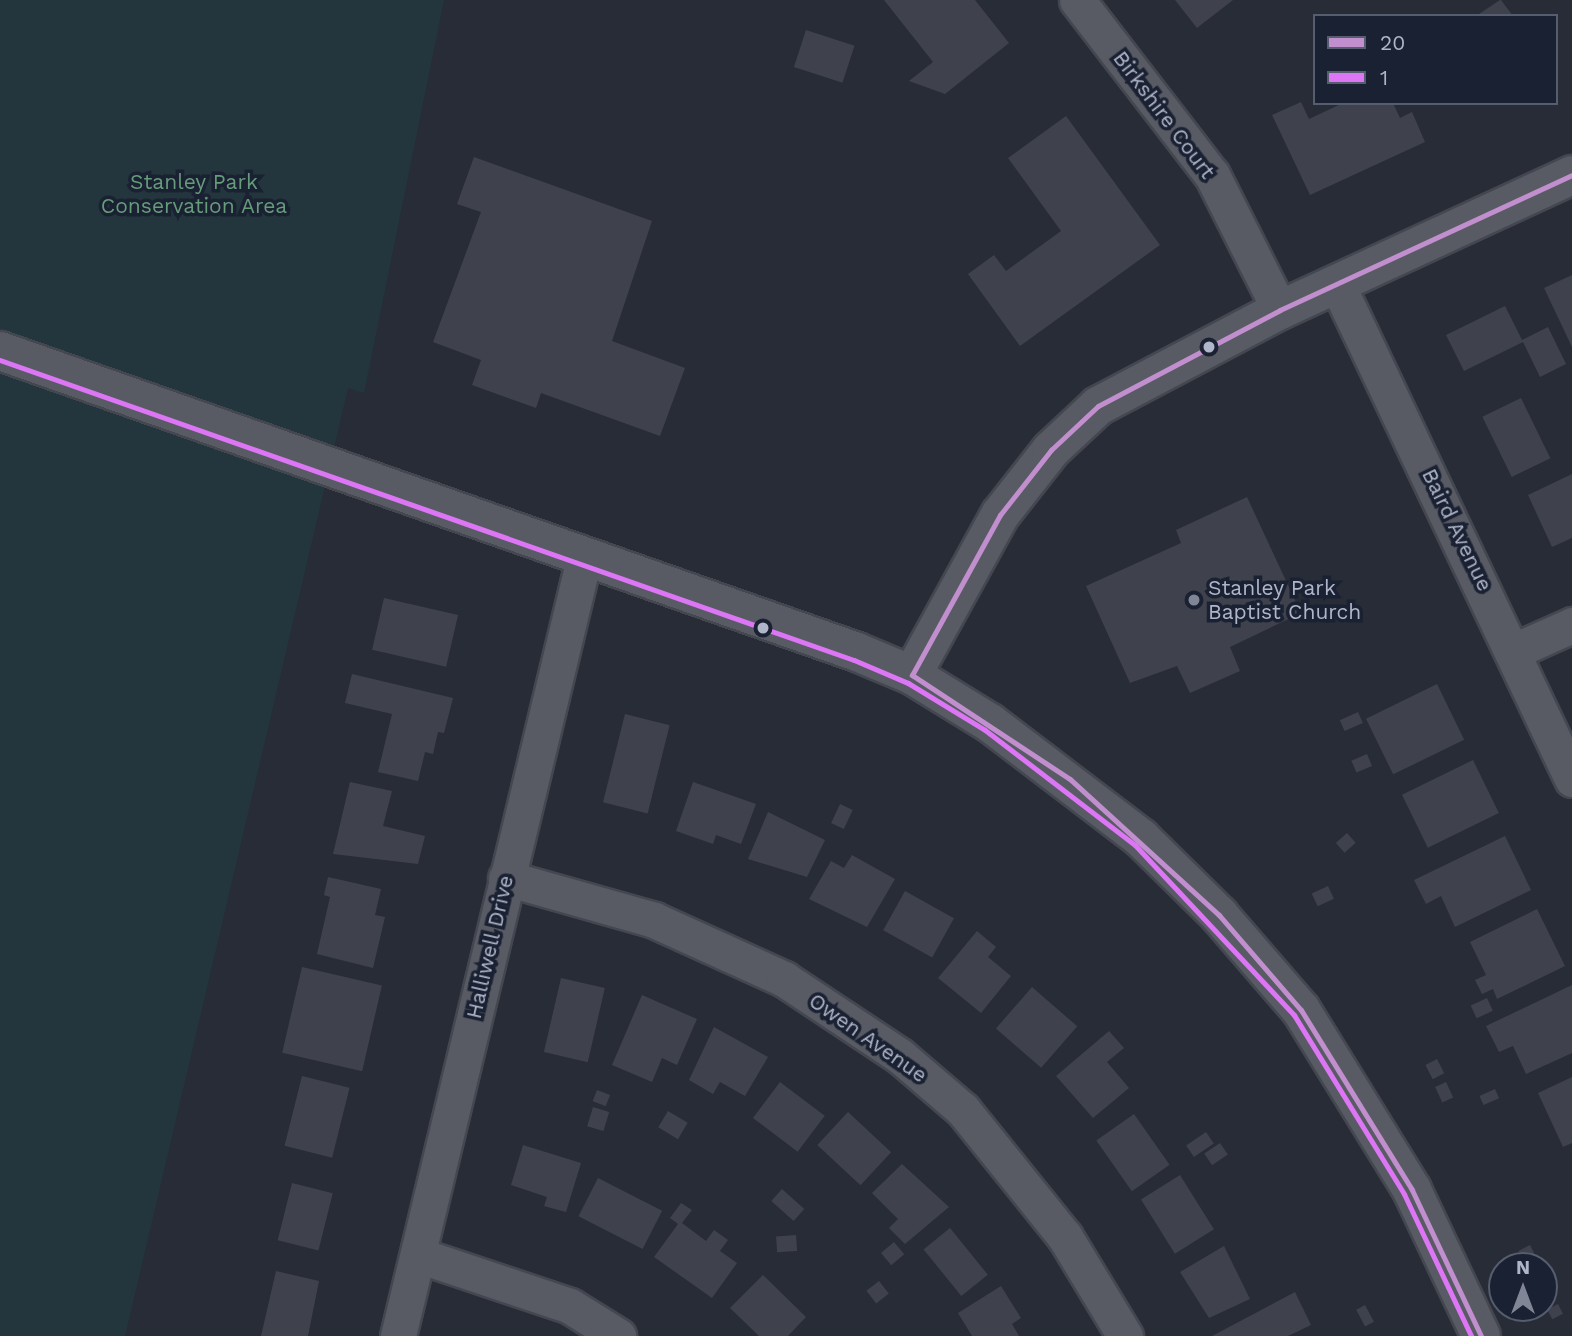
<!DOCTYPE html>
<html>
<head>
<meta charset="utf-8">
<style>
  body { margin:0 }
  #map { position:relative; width:1572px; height:1336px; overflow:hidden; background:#272c37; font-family:"Work Sans",sans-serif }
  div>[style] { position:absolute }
  .green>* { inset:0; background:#24363d }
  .building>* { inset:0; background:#3f424d; transform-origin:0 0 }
  .roads { filter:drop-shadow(2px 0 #444750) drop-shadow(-2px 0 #444750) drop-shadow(0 2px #444750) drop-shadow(0 -2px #444750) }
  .minor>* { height:35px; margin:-17.5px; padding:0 17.5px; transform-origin:17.5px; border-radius:17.5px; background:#585a64 }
  .tertiary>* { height:38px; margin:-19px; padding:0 19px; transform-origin:19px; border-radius:19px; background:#585a64 }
  .bus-1>* { height:5px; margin:-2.5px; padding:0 2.5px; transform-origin:2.5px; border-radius:2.5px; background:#c18fce }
  .bus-2>* { height:5px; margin:-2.5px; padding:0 2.5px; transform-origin:2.5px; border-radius:2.5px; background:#dc76f4 }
  .dots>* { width:19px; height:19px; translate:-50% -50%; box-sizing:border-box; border:4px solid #1a2132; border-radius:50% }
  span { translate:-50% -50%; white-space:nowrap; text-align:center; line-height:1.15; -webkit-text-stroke:7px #1a2132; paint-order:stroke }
  .street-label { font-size:21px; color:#b0b6c9 }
  .park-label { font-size:21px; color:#659c79 }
  .poi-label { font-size:21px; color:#b0b6c9 }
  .left { translate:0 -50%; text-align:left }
  .legend { position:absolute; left:1313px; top:14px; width:245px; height:91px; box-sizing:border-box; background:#1a2132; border:2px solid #565d6e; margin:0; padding:9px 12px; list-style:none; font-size:21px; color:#b0b6c9 }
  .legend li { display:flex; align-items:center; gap:14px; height:35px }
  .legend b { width:35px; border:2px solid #565d6e }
  .north { position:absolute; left:1488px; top:1252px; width:70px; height:70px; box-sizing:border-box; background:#1a2132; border:2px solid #565d6e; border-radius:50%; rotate:0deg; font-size:19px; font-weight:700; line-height:28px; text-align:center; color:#b0b6c9 }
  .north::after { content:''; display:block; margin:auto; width:24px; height:32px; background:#808696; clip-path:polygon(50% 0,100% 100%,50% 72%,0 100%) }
</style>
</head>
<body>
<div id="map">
  <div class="green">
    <div style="clip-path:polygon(0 0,444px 0,364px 393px,348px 388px,125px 1336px,0 1336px)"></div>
  </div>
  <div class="building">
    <div style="clip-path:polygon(884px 0,975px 0,1009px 43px,945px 94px,909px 81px,933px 62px)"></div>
    <div style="clip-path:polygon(1175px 0,1233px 0,1197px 28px)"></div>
    <div style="clip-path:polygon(1501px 0,1513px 16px,1476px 16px,1500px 0)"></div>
    <div style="left:806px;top:30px;width:51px;height:39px;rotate:18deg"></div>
    <div style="clip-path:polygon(1301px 102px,1309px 119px,1343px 103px,1393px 103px,1400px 118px,1412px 112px,1425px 142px,1310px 195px,1272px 115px)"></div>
    <div style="clip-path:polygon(1066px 116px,1160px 245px,1020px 346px,968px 274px,994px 255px,1006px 271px,1061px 231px,1008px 158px)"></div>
    <div style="clip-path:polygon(474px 157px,652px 221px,612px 341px,685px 368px,660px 436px,541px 393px,536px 408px,472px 385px,481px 360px,433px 342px,481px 212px,457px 204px)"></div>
    <div style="clip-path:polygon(1572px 275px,1572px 347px,1544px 288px)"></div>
    <div style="clip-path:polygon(1505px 306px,1522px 340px,1548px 327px,1566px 364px,1540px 377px,1523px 342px,1464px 371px,1446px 335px)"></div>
    <div style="left:1521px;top:398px;width:67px;height:43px;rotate:64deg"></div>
    <div style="clip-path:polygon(1572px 474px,1572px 538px,1552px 547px,1528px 495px)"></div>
    <div style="clip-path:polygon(1247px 497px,1301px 613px,1230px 647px,1240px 671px,1190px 693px,1177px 666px,1130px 683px,1086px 586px,1181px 543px,1176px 530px)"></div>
    <div style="left:384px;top:598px;width:76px;height:53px;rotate:13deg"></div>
    <div style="clip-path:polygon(352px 674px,453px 698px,444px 733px,438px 732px,433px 754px,425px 752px,418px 781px,378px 772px,392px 714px,345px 703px)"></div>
    <div style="left:1437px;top:684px;width:62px;height:79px;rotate:64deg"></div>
    <div style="left:1358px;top:712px;width:12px;height:20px;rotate:66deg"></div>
    <div style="left:625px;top:714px;width:46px;height:91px;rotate:14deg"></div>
    <div style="left:1367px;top:754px;width:13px;height:17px;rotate:67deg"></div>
    <div style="left:1473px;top:760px;width:59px;height:79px;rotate:64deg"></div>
    <div style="clip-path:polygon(350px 782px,392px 791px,383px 826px,425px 836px,418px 864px,333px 854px)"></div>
    <div style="clip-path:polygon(693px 782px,756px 804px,741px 844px,716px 835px,713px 844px,676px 831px)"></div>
    <div style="left:840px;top:804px;width:14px;height:21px;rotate:25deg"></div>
    <div style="clip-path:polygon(768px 812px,825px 840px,807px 877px,748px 859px)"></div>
    <div style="left:1347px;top:833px;width:13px;height:15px;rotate:48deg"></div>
    <div style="clip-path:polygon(1505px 836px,1531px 890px,1455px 927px,1441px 896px,1426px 904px,1414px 880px)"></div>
    <div style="clip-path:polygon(852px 855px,895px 879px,867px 927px,809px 899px,831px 861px,844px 868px)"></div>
    <div style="clip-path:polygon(328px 877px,381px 889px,375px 915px,385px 917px,373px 968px,317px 954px,330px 897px,324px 895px)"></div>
    <div style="left:1328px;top:886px;width:14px;height:18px;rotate:65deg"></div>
    <div style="left:905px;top:891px;width:56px;height:45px;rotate:29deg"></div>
    <div style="clip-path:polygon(1537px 909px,1565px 966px,1497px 999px,1493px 989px,1482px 994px,1475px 980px,1486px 975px,1470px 942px)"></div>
    <div style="clip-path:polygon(977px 931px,996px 947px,988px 957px,1011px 976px,981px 1013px,938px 978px)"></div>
    <div style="left:302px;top:967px;width:82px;height:88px;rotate:13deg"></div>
    <div style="left:561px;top:978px;width:45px;height:76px;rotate:13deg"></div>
    <div style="clip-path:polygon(1572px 985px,1572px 1053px,1526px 1074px,1513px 1046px,1499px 1052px,1486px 1026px)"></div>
    <div style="left:1032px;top:987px;width:60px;height:55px;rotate:41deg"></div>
    <div style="clip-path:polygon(642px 995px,697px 1019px,677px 1065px,662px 1058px,652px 1082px,612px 1065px)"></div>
    <div style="left:1487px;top:998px;width:14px;height:18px;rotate:65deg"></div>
    <div style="clip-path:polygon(714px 1027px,768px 1057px,745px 1096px,720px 1082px,713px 1094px,689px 1080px)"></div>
    <div style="clip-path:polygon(1109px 1031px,1124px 1048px,1107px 1062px,1129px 1088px,1093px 1118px,1056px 1076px)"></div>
    <div style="left:1437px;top:1059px;width:16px;height:13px;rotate:63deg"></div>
    <div style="left:302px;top:1076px;width:49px;height:72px;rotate:14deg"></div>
    <div style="clip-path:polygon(1572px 1077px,1572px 1143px,1563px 1147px,1538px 1093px)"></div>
    <div style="left:780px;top:1082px;width:56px;height:45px;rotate:37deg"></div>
    <div style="left:1446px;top:1082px;width:17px;height:12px;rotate:65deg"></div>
    <div style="left:1495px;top:1089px;width:10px;height:17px;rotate:66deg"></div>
    <div style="left:597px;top:1090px;width:14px;height:12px;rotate:21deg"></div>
    <div style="left:593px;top:1107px;width:17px;height:20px;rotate:17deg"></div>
    <div style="left:668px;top:1111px;width:23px;height:19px;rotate:31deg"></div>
    <div style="left:848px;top:1112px;width:59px;height:45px;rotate:43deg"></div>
    <div style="left:1134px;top:1114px;width:62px;height:46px;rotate:55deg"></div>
    <div style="left:1206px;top:1132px;width:14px;height:24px;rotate:56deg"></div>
    <div style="left:1220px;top:1143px;width:14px;height:19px;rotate:56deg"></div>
    <div style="clip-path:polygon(523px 1145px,581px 1163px,566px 1212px,544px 1206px,547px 1197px,511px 1185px)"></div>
    <div style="clip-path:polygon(902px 1164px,949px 1207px,905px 1244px,889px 1228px,898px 1219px,872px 1193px)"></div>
    <div style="left:1180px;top:1175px;width:64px;height:46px;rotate:58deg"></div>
    <div style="left:598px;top:1178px;width:72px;height:43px;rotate:27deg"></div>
    <div style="left:292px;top:1183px;width:42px;height:59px;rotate:14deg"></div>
    <div style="left:782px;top:1189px;width:30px;height:16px;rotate:42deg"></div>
    <div style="clip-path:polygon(681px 1203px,692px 1210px,682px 1223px,706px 1241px,714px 1230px,728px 1240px,720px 1251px,737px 1263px,712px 1298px,654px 1257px,678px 1224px,670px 1218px)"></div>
    <div style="left:950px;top:1228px;width:60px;height:34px;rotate:51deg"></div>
    <div style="left:796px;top:1235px;width:16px;height:20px;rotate:86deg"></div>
    <div style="left:894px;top:1242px;width:16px;height:17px;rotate:50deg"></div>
    <div style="left:1530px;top:1245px;width:11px;height:13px;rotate:63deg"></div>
    <div style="clip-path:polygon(1224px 1246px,1250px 1299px,1209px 1318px,1180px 1272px)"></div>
    <div style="clip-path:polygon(276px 1271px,319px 1281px,308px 1336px,261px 1336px)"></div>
    <div style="clip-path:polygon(763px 1275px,806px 1317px,788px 1336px,759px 1336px,730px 1308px)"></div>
    <div style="left:879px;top:1281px;width:16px;height:16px;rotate:52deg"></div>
    <div style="clip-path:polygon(1001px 1286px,1021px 1318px,1012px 1324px,1019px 1336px,972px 1336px,958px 1313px)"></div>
    <div style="clip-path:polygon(1295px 1292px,1311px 1325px,1288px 1336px,1212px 1336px)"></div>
    <div style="left:1558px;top:1304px;width:11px;height:12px;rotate:63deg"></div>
    <div style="left:1365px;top:1305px;width:19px;height:10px;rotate:62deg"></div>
  </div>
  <div class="roads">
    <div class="minor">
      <div style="left:1077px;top:0;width:221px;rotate:52.4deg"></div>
      <div style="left:1212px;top:175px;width:151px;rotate:63.3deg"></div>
      <div style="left:1337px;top:284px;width:548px;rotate:64.6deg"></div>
      <div style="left:1514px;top:651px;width:64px;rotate:-24.1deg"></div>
      <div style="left:506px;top:878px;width:154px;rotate:15.8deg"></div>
      <div style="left:654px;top:920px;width:143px;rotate:24.4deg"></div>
      <div style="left:784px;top:979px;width:139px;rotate:33.6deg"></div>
      <div style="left:900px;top:1056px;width:83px;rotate:40.6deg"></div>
      <div style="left:963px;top:1110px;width:163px;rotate:51.2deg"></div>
      <div style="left:1065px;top:1237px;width:116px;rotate:58.8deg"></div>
      <div style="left:418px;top:1255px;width:160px;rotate:18.5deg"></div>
      <div style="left:570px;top:1306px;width:57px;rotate:32deg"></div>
      <div style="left:398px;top:1336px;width:800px;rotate:-76.55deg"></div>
    </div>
    <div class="tertiary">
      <div style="left:0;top:351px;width:908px;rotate:19.35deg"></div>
      <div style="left:857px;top:652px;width:60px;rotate:22.7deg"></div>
      <div style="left:912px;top:675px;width:92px;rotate:31.6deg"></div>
      <div style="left:990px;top:723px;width:190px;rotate:37.3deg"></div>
      <div style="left:1141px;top:838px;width:110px;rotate:44.6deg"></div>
      <div style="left:1219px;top:915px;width:125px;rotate:49.2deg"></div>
      <div style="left:1301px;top:1010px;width:211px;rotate:58.3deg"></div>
      <div style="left:1412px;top:1190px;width:161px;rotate:64.7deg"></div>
      <div style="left:912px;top:675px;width:183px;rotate:-61.2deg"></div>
      <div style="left:1000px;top:515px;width:83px;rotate:-51.9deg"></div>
      <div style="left:1051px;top:450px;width:64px;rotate:-43.1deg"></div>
      <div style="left:1098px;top:406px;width:206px;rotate:-27.8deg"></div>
      <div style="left:1280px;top:310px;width:322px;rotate:-24.8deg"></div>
    </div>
  </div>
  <div class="bus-1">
    <div style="left:912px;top:675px;width:189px;rotate:33.4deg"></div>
    <div style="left:1070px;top:779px;width:202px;rotate:42.4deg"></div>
    <div style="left:1219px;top:915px;width:125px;rotate:49.2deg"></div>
    <div style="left:1301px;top:1010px;width:211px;rotate:58.3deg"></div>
    <div style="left:1412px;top:1190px;width:161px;rotate:64.7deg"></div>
    <div style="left:912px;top:675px;width:183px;rotate:-61.2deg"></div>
    <div style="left:1000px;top:515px;width:83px;rotate:-51.9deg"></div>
    <div style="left:1051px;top:450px;width:64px;rotate:-43.1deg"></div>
    <div style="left:1098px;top:406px;width:206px;rotate:-27.8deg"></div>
    <div style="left:1280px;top:310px;width:322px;rotate:-24.8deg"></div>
  </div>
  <div class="bus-2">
    <div style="left:0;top:360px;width:905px;rotate:19.36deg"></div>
    <div style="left:854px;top:660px;width:59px;rotate:23.1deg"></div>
    <div style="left:908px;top:683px;width:90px;rotate:31.4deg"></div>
    <div style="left:985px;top:730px;width:189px;rotate:37.5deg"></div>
    <div style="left:1135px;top:845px;width:233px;rotate:46.9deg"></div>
    <div style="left:1294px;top:1015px;width:210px;rotate:58.4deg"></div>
    <div style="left:1404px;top:1194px;width:157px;rotate:64.7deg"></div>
  </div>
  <div class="dots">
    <div style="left:1209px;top:347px;background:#b0b6c9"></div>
    <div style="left:1194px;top:600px;background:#808696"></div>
    <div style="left:763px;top:628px;background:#b0b6c9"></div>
  </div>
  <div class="street-label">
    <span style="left:1164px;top:115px;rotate:53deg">Birkshire Court</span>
    <span style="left:1457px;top:530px;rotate:64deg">Baird Avenue</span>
    <span style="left:490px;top:947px;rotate:-77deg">Halliwell Drive</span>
    <span style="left:868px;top:1038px;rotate:35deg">Owen Avenue</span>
  </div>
  <div class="park-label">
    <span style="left:194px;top:194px">Stanley Park<br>Conservation Area</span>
  </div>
  <div class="poi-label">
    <span class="left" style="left:1208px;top:600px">Stanley Park<br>Baptist Church</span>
  </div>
  <ul class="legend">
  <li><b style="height:9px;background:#c18fce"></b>20</li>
  <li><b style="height:9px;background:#dc76f4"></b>1</li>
  </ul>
  <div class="north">N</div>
</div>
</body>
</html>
